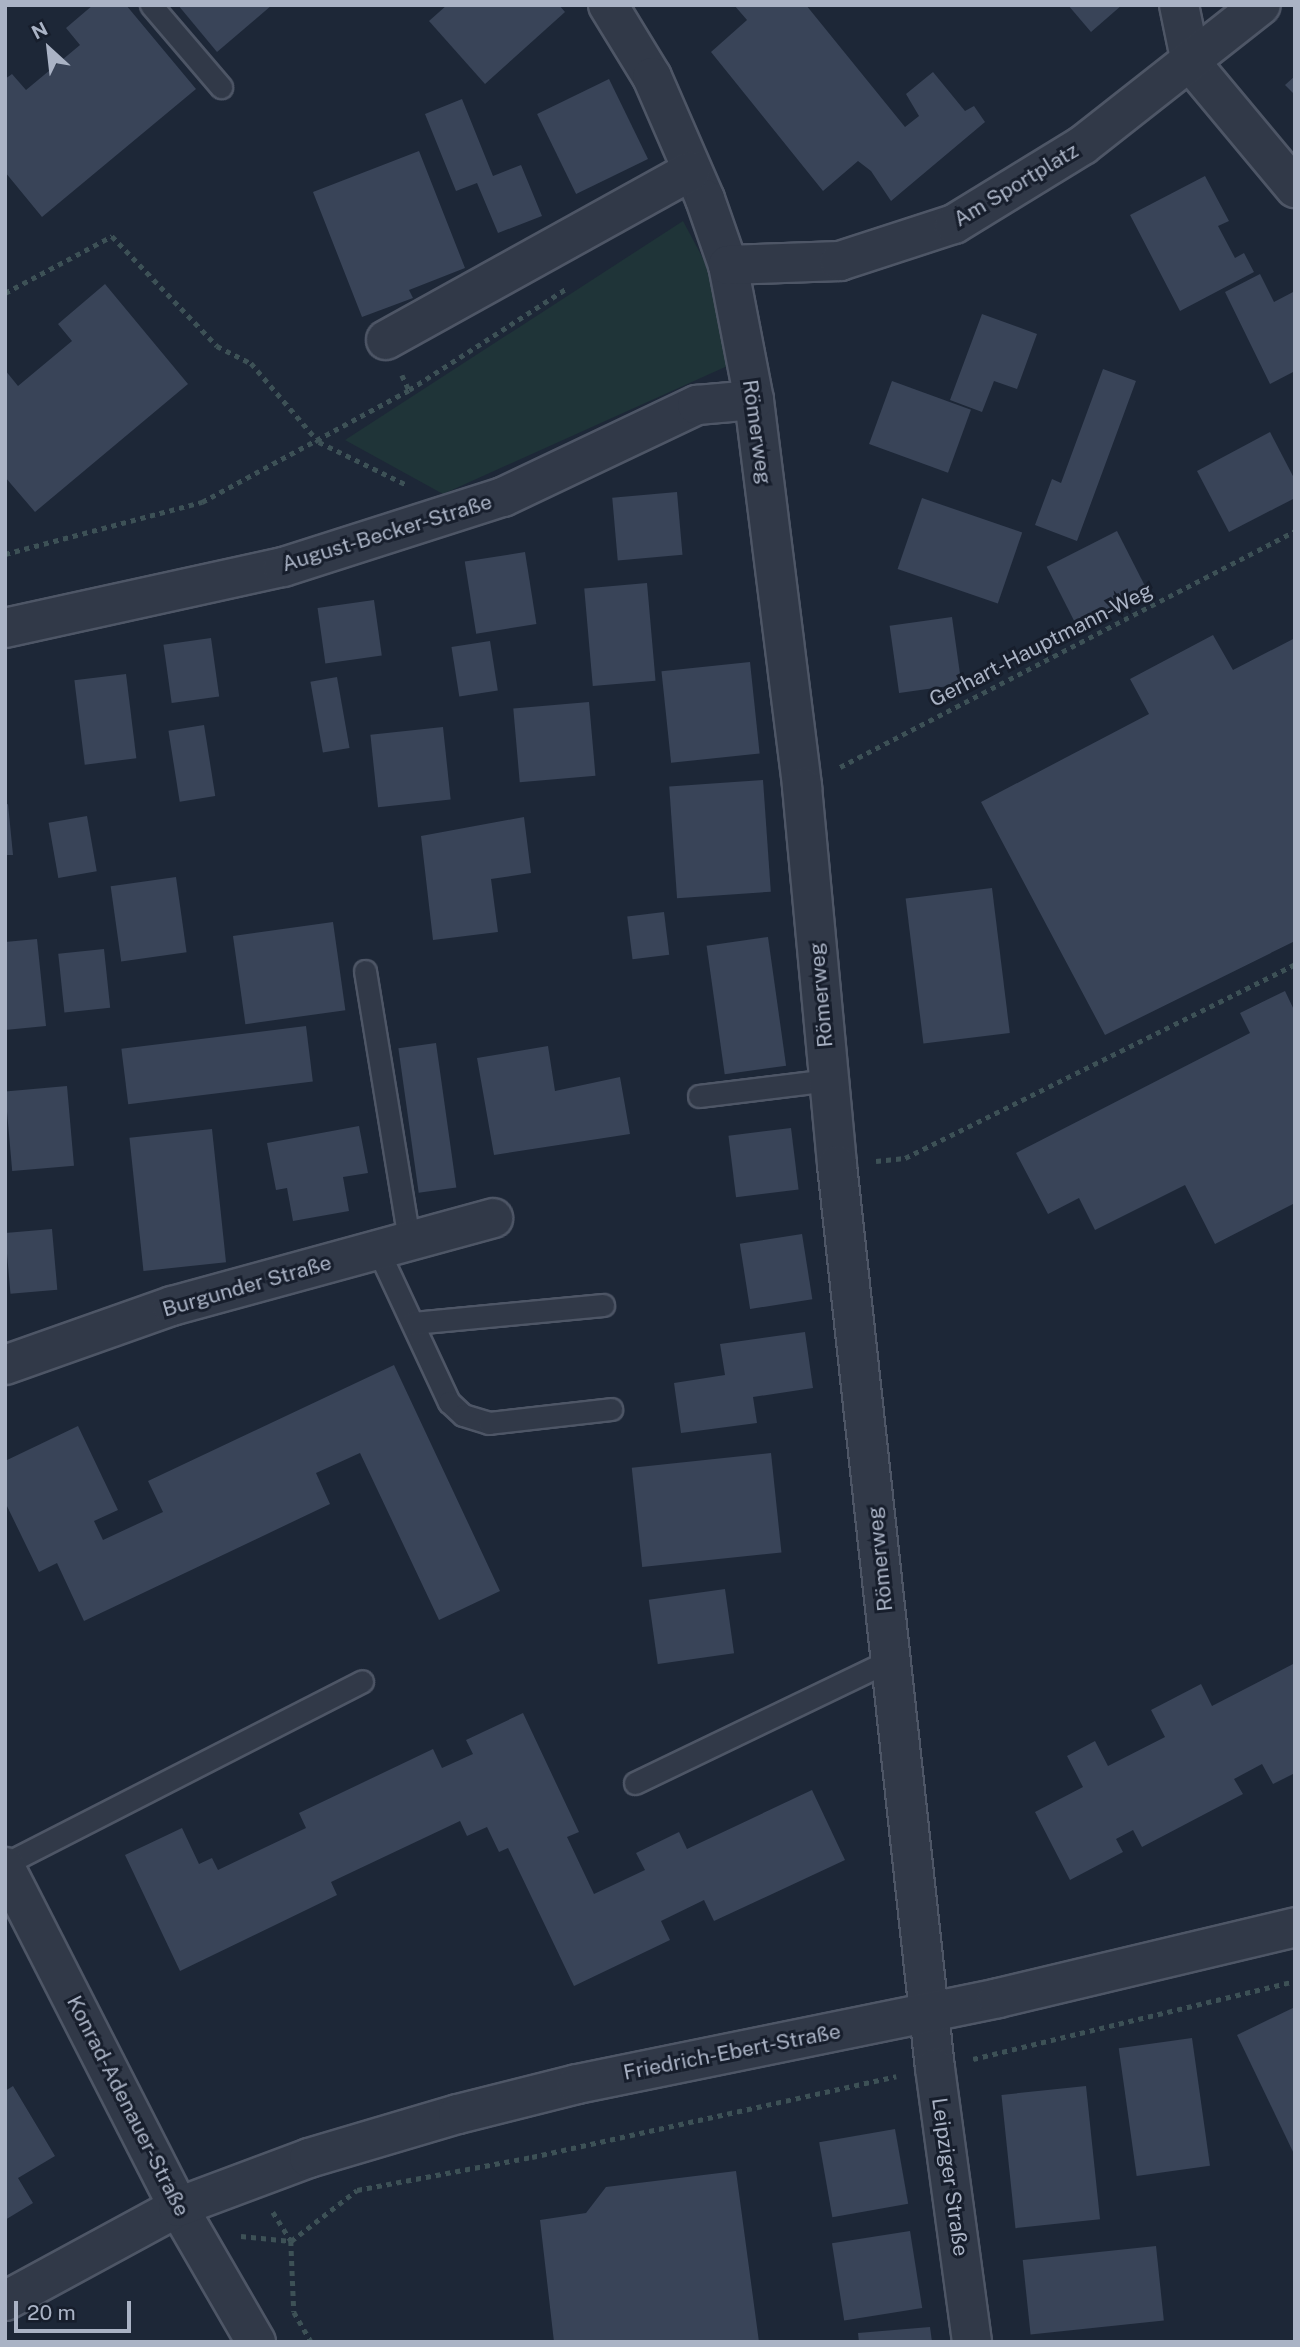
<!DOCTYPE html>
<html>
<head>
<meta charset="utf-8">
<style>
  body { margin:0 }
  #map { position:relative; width:1300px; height:2347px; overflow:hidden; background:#1d2737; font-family:"Public Sans",sans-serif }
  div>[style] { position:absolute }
  .green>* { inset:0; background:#1f3438 }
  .building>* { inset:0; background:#394458; transform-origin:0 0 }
  .path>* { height:4.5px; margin-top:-2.25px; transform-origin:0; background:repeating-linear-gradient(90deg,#3d5156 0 5px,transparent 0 10px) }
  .roads { filter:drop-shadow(2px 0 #4e5666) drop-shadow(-2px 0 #4e5666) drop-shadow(0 2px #4e5666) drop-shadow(0 -2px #4e5666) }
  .lane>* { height:21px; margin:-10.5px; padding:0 10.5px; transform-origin:10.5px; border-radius:10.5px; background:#313948 }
  .street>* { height:38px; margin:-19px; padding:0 19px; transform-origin:19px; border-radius:19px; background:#313948 }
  span { translate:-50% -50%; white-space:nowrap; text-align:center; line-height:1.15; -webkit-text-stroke:6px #171e2c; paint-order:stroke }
  .street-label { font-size:21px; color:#aab3c5 }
  .frame { position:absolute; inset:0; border:7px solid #aab3c5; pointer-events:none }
  .north { position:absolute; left:14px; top:14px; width:70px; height:70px; -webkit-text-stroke:5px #171e2c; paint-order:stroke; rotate:333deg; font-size:19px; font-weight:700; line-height:28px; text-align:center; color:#aab3c5 }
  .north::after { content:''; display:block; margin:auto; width:24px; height:32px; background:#aab3c5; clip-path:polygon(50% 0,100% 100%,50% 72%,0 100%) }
  .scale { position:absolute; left:14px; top:2301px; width:117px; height:32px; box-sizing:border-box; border:4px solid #aab3c5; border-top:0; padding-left:9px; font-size:21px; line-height:24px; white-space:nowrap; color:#aab3c5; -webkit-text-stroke:5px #171e2c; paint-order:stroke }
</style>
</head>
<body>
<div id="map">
  <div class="green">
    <div style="clip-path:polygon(683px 221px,705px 262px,734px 363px,443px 494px,345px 440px)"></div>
  </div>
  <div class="building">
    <div style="clip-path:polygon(93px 5px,126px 5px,196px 89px,42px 217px,5px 172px,5px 79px,12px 74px,26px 90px,80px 45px,66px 28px)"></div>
    <div style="clip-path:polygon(178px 5px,272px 5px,217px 52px)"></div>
    <div style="clip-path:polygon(447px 5px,559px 5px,565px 12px,485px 84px,429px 21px)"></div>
    <div style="clip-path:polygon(734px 5px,806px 5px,905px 127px,919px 116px,906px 94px,933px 72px,965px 111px,974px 106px,985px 122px,891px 201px,871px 171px,858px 161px,823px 191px,711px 52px,747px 20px)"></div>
    <div style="clip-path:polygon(1068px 5px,1122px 5px,1091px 32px)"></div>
    <div style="clip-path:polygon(1295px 76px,1295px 95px,1285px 85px)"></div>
    <div style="left:609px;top:79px;width:89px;height:80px;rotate:64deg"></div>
    <div style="clip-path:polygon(462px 99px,493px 176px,521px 165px,542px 216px,498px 233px,477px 183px,456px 191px,425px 114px)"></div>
    <div style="clip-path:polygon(419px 151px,465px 268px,409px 290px,413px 298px,362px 317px,313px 192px)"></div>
    <div style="clip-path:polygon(1205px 176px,1229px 221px,1218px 226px,1235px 258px,1244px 253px,1254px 272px,1180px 311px,1130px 215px)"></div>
    <div style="clip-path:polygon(1260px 274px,1274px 302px,1295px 291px,1295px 371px,1270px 384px,1225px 292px)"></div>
    <div style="clip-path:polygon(105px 284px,188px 384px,35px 512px,5px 477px,5px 370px,18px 386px,72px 341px,58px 324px)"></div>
    <div style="clip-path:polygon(982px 314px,1037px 334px,1017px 389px,994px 381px,982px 412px,950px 400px)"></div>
    <div style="clip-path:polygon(1103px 369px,1136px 381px,1077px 541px,1035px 525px,1052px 479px,1061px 483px)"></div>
    <div style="left:892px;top:381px;width:84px;height:67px;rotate:20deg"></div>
    <div style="clip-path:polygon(1270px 432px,1295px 480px,1295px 498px,1229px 532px,1197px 471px)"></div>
    <div style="left:677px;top:492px;width:63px;height:65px;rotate:85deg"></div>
    <div style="left:922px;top:498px;width:106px;height:75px;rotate:19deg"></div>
    <div style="left:1117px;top:531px;width:72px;height:79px;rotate:63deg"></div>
    <div style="left:525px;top:552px;width:73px;height:61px;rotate:81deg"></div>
    <div style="left:647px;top:583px;width:98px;height:63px;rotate:85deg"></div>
    <div style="left:374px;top:600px;width:56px;height:57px;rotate:82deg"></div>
    <div style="left:952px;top:617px;width:68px;height:63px;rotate:82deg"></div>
    <div style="clip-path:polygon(1213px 635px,1233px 670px,1295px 638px,1295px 941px,1105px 1035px,981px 802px,1149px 714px,1130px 679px)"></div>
    <div style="left:211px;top:638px;width:59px;height:48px;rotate:82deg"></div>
    <div style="left:490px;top:641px;width:50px;height:39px;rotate:81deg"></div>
    <div style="left:750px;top:662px;width:92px;height:89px;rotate:84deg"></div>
    <div style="left:126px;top:674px;width:85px;height:52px;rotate:83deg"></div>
    <div style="left:337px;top:677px;width:72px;height:27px;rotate:80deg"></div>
    <div style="left:589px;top:702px;width:74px;height:76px;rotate:85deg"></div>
    <div style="left:204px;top:725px;width:72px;height:36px;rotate:81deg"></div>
    <div style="left:443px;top:727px;width:73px;height:73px;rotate:84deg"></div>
    <div style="left:763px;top:780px;width:112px;height:94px;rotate:86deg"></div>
    <div style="clip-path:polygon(8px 804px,13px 855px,5px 855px,5px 805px)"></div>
    <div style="left:87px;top:816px;width:56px;height:39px;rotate:80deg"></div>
    <div style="clip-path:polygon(524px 817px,531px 873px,491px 879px,498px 932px,433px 940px,421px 836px)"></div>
    <div style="left:176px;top:877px;width:76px;height:66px;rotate:82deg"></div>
    <div style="left:992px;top:888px;width:146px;height:87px;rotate:83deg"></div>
    <div style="left:664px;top:912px;width:43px;height:37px;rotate:83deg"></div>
    <div style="left:333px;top:922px;width:89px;height:101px;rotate:82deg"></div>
    <div style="left:768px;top:937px;width:130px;height:62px;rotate:82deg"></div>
    <div style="clip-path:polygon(37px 939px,46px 1026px,5px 1030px,5px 942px)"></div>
    <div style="left:104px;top:949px;width:59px;height:46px;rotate:84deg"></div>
    <div style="clip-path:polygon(1285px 991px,1295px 1012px,1295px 1203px,1215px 1244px,1185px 1185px,1095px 1230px,1079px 1198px,1048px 1214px,1016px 1153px,1250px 1033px,1240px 1013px)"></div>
    <div style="left:306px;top:1026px;width:56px;height:186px;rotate:83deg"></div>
    <div style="left:436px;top:1043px;width:146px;height:38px;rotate:82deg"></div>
    <div style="clip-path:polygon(548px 1046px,555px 1091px,620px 1077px,630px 1134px,494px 1155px,477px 1058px)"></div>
    <div style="left:67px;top:1086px;width:80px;height:62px;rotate:85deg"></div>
    <div style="clip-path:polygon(359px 1126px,368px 1173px,343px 1177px,349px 1211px,293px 1221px,287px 1188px,276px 1190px,267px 1143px)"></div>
    <div style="left:791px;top:1128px;width:62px;height:63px;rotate:83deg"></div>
    <div style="left:212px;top:1129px;width:134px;height:83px;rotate:84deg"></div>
    <div style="left:52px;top:1229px;width:61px;height:47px;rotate:85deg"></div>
    <div style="left:802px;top:1234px;width:66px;height:63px;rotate:81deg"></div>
    <div style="clip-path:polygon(805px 1332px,813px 1388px,753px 1397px,757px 1423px,681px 1433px,674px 1383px,725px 1375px,720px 1344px)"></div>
    <div style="clip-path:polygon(394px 1365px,500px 1591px,439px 1620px,360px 1453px,316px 1473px,330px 1504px,84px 1621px,57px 1563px,39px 1572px,5px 1502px,5px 1461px,78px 1426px,118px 1510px,94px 1521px,103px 1540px,163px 1512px,148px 1481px)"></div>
    <div style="left:771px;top:1453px;width:100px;height:140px;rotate:84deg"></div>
    <div style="left:725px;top:1589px;width:65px;height:77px;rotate:82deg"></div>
    <div style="clip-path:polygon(1295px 1663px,1295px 1773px,1273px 1784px,1262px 1764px,1234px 1779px,1243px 1794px,1142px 1847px,1133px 1830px,1116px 1839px,1123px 1852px,1070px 1880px,1035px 1812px,1083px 1787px,1067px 1756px,1095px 1741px,1108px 1766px,1165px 1737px,1151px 1710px,1201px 1684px,1212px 1706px)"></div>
    <div style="clip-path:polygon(523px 1713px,579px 1832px,567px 1837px,594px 1894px,645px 1870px,636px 1853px,679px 1832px,687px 1849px,812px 1790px,845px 1860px,714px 1921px,704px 1900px,661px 1921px,670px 1940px,574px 1986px,508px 1848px,499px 1852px,487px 1827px,467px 1836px,460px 1821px,331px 1882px,337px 1895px,180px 1971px,125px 1855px,182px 1828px,199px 1864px,212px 1858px,218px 1870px,306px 1828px,299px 1813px,433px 1749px,442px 1768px,473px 1754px,466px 1740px)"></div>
    <div style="clip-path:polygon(1295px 2007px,1295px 2156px,1237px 2035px)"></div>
    <div style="left:1192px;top:2038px;width:129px;height:74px;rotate:82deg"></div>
    <div style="clip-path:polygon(13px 2086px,55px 2156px,18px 2178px,33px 2203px,5px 2220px,5px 2091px)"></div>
    <div style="left:1086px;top:2086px;width:134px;height:85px;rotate:84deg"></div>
    <div style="left:895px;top:2129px;width:76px;height:77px;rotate:80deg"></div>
    <div style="clip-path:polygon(736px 2171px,759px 2342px,554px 2342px,540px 2220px,586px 2213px,606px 2187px)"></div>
    <div style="left:910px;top:2231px;width:78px;height:79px;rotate:81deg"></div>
    <div style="left:1156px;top:2246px;width:75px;height:134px;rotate:84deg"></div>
    <div style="clip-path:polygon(930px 2327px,932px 2342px,859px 2342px,858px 2333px)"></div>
  </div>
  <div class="path">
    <div style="left:5px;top:293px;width:121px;rotate:-28deg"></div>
    <div style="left:112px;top:236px;width:152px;rotate:46.3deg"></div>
    <div style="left:217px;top:346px;width:38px;rotate:27deg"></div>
    <div style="left:251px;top:363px;width:104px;rotate:49.3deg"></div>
    <div style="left:319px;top:442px;width:98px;rotate:26deg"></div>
    <div style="left:402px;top:375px;width:17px;rotate:65deg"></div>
    <div style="left:5px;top:554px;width:204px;rotate:-14.8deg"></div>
    <div style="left:202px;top:502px;width:235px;rotate:-28.4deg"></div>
    <div style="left:409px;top:390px;width:187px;rotate:-32.8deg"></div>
    <div style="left:840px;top:767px;width:513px;rotate:-27.41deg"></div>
    <div style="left:876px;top:1161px;width:29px;rotate:-6deg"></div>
    <div style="left:905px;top:1158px;width:436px;rotate:-26.4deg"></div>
    <div style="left:973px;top:2059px;width:331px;rotate:-13.6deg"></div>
    <div style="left:273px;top:2212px;width:34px;rotate:58deg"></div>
    <div style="left:291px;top:2241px;width:71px;rotate:87.6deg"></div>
    <div style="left:294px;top:2312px;width:34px;rotate:60deg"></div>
    <div style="left:241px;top:2236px;width:50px;rotate:5.7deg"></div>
    <div style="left:291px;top:2241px;width:83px;rotate:-37.7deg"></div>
    <div style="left:357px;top:2190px;width:178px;rotate:-10.7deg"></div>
    <div style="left:532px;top:2157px;width:373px;rotate:-12.5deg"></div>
  </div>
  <div class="roads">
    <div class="lane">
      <div style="left:151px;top:5px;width:108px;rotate:49.5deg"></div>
      <div style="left:365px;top:971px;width:274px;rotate:80.7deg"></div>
      <div style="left:699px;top:1096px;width:131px;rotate:-7deg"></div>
      <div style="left:378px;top:1250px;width:168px;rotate:65deg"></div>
      <div style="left:449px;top:1402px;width:19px;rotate:43deg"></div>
      <div style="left:463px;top:1415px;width:27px;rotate:17deg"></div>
      <div style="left:489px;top:1423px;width:123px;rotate:-6.5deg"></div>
      <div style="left:413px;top:1323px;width:191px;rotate:-5.4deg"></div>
      <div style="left:635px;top:1783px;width:284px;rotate:-25.7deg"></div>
      <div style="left:5px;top:1864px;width:401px;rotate:-27.1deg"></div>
    </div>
    <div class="street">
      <div style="left:608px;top:5px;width:84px;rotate:58.6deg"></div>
      <div style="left:652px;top:77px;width:133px;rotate:66.5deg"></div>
      <div style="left:705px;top:199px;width:70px;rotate:70.8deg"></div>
      <div style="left:728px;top:265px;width:137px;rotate:79.1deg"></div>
      <div style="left:754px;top:400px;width:390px;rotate:82.9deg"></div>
      <div style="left:802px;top:787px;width:380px;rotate:84.7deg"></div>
      <div style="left:837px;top:1165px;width:908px;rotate:83.81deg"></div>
      <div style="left:935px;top:2068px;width:276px;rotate:82.3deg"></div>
      <div style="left:1179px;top:5px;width:59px;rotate:78.3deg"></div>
      <div style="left:1191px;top:63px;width:163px;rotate:50.2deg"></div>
      <div style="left:728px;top:265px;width:112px;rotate:-2deg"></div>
      <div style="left:840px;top:261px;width:120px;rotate:-18deg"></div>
      <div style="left:954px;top:224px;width:151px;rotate:-31.5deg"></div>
      <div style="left:1083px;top:145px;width:226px;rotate:-38.2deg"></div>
      <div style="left:386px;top:340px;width:349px;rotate:-29deg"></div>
      <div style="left:5px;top:628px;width:285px;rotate:-12.4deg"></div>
      <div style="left:283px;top:567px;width:231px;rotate:-17.7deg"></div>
      <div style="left:503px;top:497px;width:215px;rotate:-25.4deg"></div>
      <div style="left:697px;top:405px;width:57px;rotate:-5deg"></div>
      <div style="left:5px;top:1365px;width:177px;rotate:-19.5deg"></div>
      <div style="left:172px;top:1306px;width:333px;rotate:-15.3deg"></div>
      <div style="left:5px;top:1867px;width:381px;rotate:63deg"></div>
      <div style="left:178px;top:2207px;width:156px;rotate:60deg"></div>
      <div style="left:5px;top:2301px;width:197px;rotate:-28.5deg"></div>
      <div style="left:178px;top:2207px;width:140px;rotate:-20.5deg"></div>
      <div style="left:309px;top:2158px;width:155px;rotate:-16.5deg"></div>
      <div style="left:458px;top:2114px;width:123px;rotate:-14.1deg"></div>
      <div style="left:577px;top:2084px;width:430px;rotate:-11.5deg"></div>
      <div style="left:998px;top:1998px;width:305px;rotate:-13.4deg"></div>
    </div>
  </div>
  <div class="street-label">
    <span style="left:1016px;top:185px;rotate:-31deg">Am Sportplatz</span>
    <span style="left:757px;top:432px;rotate:82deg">Römerweg</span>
    <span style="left:387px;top:533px;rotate:-17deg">August-Becker-Straße</span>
    <span style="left:1041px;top:645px;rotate:-27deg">Gerhart-Hauptmann-Weg</span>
    <span style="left:821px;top:995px;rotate:-95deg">Römerweg</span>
    <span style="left:247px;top:1286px;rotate:-16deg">Burgunder Straße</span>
    <span style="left:880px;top:1559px;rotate:-96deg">Römerweg</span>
    <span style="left:732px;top:2052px;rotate:-11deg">Friedrich-Ebert-Straße</span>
    <span style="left:128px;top:2106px;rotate:63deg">Konrad-Adenauer-Straße</span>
    <span style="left:950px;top:2177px;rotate:82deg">Leipziger Straße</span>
  </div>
  <div class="frame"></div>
  <div class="north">N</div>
  <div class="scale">20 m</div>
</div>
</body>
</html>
